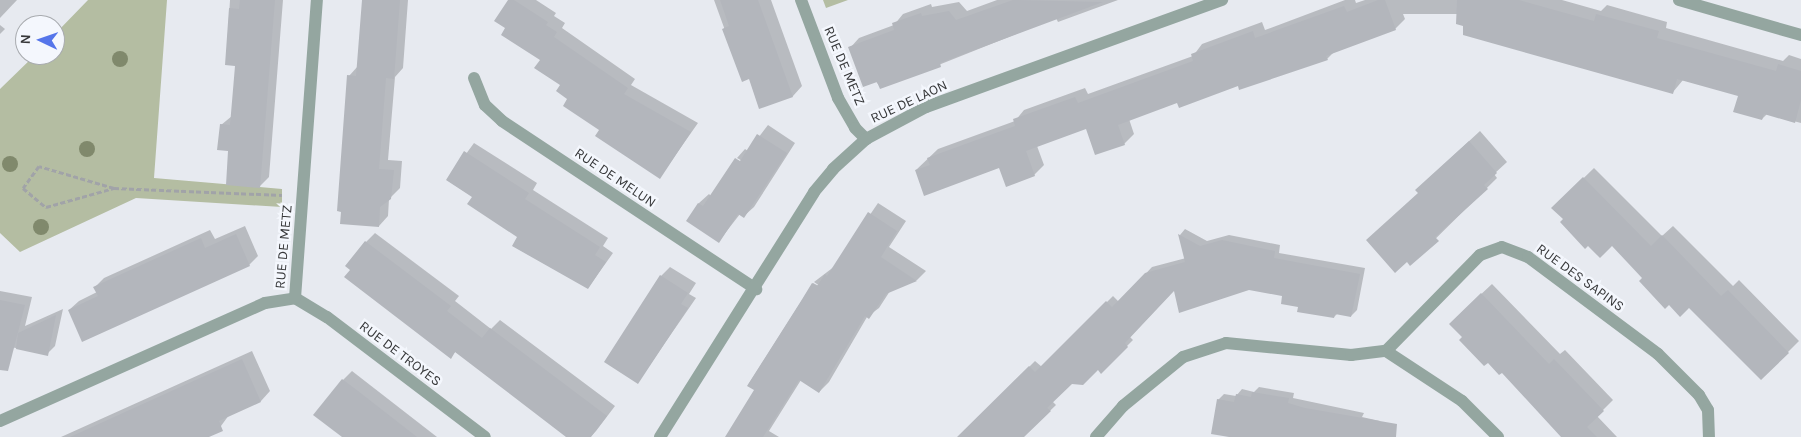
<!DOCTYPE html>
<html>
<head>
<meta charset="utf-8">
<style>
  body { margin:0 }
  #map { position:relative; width:1801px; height:437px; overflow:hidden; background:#e7eaf0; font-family:Karla,sans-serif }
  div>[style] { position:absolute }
  .green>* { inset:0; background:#b4bda2 }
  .shadow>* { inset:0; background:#0003 }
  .building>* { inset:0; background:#b3b6bc }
  .path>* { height:3px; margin-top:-1.5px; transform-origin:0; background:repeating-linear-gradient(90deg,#a1a3a8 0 5px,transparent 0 7.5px) }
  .street>* { height:12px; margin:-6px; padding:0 6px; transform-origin:6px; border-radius:6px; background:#94a6a0 }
  .trees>* { width:16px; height:16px; margin:-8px; border-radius:50%; background:#80896c }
  span { translate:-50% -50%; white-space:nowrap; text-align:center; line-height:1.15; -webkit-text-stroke:5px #f4f7fd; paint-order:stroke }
  .street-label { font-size:14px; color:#37383a }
  .north { position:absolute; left:15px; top:15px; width:50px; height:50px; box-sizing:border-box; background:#f4f7fd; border:1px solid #a8abaf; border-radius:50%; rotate:273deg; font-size:14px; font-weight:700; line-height:20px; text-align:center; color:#37383a }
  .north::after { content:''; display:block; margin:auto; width:18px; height:22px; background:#5575ea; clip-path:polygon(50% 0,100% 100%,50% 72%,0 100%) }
</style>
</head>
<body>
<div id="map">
  <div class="green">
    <div style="clip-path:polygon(88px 0,167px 0,154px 178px,282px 189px,282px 207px,136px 198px,20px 252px,0 233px,0 89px,35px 55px,55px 55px,55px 34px)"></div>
    <div style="clip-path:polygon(823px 0,848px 0,826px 8px)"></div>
  </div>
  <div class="shadow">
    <div style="clip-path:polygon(0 0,17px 0,0 18px)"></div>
    <div style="clip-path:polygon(230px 0,283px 0,269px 177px,260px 186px,230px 150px,221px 125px,232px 116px,237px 65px,226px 64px)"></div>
    <div style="clip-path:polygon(363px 0,408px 0,403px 68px,395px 77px,388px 160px,402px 161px,400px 188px,389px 199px,388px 216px,379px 226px,349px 76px,358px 66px)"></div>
    <div style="clip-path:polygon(509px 0,536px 0,556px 13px,554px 16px,565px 23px,562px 28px,635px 79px,631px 85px,698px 123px,660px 177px,601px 130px,569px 99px,562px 84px,541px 60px,507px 28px)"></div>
    <div style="clip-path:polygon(714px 0,771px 0,802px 86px,793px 96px,760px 107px,750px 78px,743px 80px)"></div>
    <div style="clip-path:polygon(997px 0,1118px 0,1058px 22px,1056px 18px,881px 88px,850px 48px,859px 38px,894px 25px,903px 14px,931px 4px,932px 7px,959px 2px,967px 11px)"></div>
    <div style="clip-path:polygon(1345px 0,1355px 0,1356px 3px,1365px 0,1562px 0,1601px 11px,1607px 5px,1667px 22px,1666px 28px,1783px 61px,1789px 55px,1801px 59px,1801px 123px,1767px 114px,1762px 119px,1740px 95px,1683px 80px,1673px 92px,1464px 25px,1458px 14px,1403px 14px,1405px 19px,1395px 29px,1335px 51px,1327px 59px,1177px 101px,1129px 119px,1134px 134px,1124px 144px,1086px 128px,1037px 146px,1044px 165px,1034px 175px,1000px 167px,916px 170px,938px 149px,1015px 121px,1024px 110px,1085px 88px,1088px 94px,1193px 56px,1202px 44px,1262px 22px,1265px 30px)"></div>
    <div style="clip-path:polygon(0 25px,5px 29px,0 34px)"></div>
    <div style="clip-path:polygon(768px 125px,795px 143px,754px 207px,744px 216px,740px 214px,719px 241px,688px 221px,699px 203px,709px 194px,711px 196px,736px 160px,746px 163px,737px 158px,745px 149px,748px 151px)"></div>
    <div style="clip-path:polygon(1480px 131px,1507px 162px,1494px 174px,1497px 178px,1410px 264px,1419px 193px,1427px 180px)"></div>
    <div style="clip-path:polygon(474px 143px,537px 183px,533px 190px,608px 238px,603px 246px,613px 253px,588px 288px,513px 246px,519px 237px,473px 197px,447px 180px)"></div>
    <div style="clip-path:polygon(1594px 168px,1662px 236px,1673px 226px,1733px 286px,1739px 280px,1799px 341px,1761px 379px,1689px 306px,1644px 278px,1612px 244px,1564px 219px,1553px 208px)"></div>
    <div style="clip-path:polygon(878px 203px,906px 221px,889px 247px,926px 271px,917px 280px,890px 291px,879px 308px,867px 317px,829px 382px,819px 392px,801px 380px,769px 431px,779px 437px,726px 437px,756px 390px,748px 385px,813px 283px,823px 288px,814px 282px,835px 266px)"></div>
    <div style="clip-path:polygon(245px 226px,258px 256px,249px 265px,69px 310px,79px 301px,97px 292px,95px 287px,104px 278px,210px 230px,215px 239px)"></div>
    <div style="clip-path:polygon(1185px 229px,1207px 241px,1229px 235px,1280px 245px,1279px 253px,1365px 268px,1357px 310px,1351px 316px,1338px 313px,1334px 317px,1299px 306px,1284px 295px,1249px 289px,1175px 289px,1130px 337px,1133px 340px,1101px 372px,1098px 368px,1071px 383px,1052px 401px,1056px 405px,1023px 437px,980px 437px,969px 427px,1035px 361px,1042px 367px,1113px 296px,1119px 302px,1152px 267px,1186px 258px,1180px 235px)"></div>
    <div style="clip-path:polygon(375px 233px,459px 296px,455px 301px,491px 329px,500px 320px,615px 406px,596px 431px,590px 437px,568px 437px,456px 351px,451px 357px,352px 270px,366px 242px)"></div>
    <div style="clip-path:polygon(670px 267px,696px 283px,689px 294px,696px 298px,638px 382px,661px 276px)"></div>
    <div style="clip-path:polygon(1492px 284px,1560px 354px,1565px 350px,1613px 400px,1597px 416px,1617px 437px,1563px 437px,1502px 371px,1464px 337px,1461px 313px)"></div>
    <div style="clip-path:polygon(0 291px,32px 297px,25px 326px,63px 309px,55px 346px,47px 354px,0 345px)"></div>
    <div style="clip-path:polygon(252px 351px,270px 391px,261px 401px,229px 415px,221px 426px,194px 437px,61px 437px)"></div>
    <div style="clip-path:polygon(352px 371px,437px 437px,345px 437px,343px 380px)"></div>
    <div style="clip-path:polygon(1259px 387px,1294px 393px,1293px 398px,1364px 413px,1362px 417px,1380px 421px,1377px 437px,1236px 437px,1218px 400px,1224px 394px,1236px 396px,1242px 389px,1254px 392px)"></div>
  </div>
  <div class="building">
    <div style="clip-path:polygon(240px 0,275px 0,260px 188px,226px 185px,228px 151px,217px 150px,220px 124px,230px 125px,235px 66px,225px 65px,229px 8px,239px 9px)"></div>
    <div style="clip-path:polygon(362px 0,400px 0,394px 79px,386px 78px,379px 169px,394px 170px,391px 199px,380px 207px,379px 227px,340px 224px,341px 212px,337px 211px,347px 75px,356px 76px)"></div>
    <div style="clip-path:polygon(508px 0,514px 0,548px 22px,546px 25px,557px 32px,554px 37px,628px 88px,624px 94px,691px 132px,660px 179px,595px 136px,599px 130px,563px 106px,567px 99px,556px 91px,560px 85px,534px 68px,540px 60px,501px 35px,505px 28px,494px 21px)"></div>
    <div style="clip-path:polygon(720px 0,758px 0,793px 97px,759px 109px,749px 79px,742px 82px,722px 29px,729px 26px)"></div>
    <div style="clip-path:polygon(1013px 0,1103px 2px,940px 63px,941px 67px,880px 89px,877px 82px,863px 87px,848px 47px,894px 30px,892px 23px,921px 13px,922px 16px,949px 11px,956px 20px)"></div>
    <div style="clip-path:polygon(1378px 0,1385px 0,1396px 30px,1326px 56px,1328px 60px,1239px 90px,1238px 86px,1179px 108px,1177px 103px,1118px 125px,1125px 145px,1095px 155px,1086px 129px,1026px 151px,1035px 176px,1006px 187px,999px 168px,924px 196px,915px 170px,930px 165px,927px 158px,1015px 126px,1013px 119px,1075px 97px,1078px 103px,1193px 61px,1191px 54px,1253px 31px,1255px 38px,1344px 6px,1347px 12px)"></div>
    <div style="clip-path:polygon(1457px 0,1519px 0,1594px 21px,1596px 14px,1659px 31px,1657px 38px,1776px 71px,1778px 64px,1801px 71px,1801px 100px,1795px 123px,1764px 114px,1762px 120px,1733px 112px,1738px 96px,1677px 79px,1673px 94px,1463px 35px,1463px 26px,1456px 24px)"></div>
    <div style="clip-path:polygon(757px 134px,787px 153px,744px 218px,738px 214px,719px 243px,686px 221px,698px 203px,703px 206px,735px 158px,740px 161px)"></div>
    <div style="clip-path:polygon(1469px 141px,1497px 173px,1484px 185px,1488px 189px,1435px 237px,1439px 241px,1410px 266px,1407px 262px,1395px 273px,1366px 240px,1418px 193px,1415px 190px)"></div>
    <div style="clip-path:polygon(464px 151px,529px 193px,525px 199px,600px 247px,595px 255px,606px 262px,588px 289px,512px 246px,517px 237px,467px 204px,472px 197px,446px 180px)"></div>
    <div style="clip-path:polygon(1583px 177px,1651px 246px,1662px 235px,1721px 296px,1728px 290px,1789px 353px,1761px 380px,1689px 308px,1680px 317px,1669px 305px,1665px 309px,1639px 281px,1642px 278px,1612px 246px,1600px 258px,1588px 246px,1585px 249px,1560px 222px,1563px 219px,1551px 208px)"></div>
    <div style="clip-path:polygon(868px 212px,897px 231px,881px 257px,917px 281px,886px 294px,869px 319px,865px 316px,819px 393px,799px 380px,763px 437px,725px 437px,754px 390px,747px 386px,801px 301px,812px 283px,817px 286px,825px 274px,827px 276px)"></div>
    <div style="clip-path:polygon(236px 234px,250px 266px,82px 342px,68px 310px,98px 296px,93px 287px,201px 238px,205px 248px)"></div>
    <div style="clip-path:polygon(1178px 234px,1200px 246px,1222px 240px,1275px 251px,1274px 258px,1360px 274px,1351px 317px,1335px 314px,1334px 318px,1297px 312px,1298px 307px,1281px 304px,1282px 296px,1249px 290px,1179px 313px,1174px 291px,1125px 343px,1128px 347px,1101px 374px,1098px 370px,1083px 385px,1072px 384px,1047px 408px,1051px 411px,1024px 437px,957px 437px,1029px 366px,1035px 372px,1106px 301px,1112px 307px,1145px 273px,1185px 262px)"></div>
    <div style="clip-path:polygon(365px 241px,451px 306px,447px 311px,482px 338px,490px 328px,607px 416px,591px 437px,566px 437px,455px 352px,451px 359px,344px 277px,350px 270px,345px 266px)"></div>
    <div style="clip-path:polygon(660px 275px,688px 293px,681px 304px,688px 308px,638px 384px,604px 362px)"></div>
    <div style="clip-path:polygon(1481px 293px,1549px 364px,1554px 359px,1604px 411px,1587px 427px,1597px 437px,1561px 437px,1502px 373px,1499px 375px,1488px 363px,1484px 366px,1459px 340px,1462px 337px,1449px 324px)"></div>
    <div style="clip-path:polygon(0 300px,25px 305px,8px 371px,0 370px)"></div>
    <div style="clip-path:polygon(56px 315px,48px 356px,16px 349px,18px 333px)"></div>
    <div style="clip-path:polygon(242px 359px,261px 402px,219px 421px,223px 431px,209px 437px,70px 437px)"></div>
    <div style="clip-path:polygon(342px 379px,358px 391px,417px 437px,342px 437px,313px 415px)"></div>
    <div style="clip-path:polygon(1252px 392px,1289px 398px,1288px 403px,1305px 408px,1397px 424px,1396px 437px,1229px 437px,1211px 434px,1217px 399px,1234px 402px,1236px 394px,1251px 397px)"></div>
  </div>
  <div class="path">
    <div style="left:114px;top:188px;width:78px;rotate:-163.7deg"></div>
    <div style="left:39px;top:166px;width:27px;rotate:126deg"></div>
    <div style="left:23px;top:188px;width:30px;rotate:40deg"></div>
    <div style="left:46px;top:207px;width:71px;rotate:-15.6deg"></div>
    <div style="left:114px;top:188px;width:168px;rotate:2.4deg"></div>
  </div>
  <div class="street">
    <div style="left:801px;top:0;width:105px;rotate:69.3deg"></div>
    <div style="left:838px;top:98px;width:34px;rotate:60deg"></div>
    <div style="left:855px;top:128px;width:16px;rotate:45deg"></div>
    <div style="left:1679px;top:0;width:127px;rotate:16deg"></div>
    <div style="left:474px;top:78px;width:29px;rotate:68deg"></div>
    <div style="left:485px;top:105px;width:23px;rotate:43deg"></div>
    <div style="left:502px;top:121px;width:305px;rotate:33.5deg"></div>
    <div style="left:295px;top:298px;width:37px;rotate:31deg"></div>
    <div style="left:327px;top:317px;width:198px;rotate:37.2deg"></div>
    <div style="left:1386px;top:351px;width:134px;rotate:-45.6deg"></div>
    <div style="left:1480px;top:255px;width:23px;rotate:-20deg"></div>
    <div style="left:1502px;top:247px;width:28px;rotate:21deg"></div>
    <div style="left:1528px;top:257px;width:162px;rotate:36.7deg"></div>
    <div style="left:1658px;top:354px;width:58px;rotate:45deg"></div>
    <div style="left:1699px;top:395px;width:17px;rotate:59deg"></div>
    <div style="left:1708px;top:410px;width:27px;rotate:88deg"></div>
    <div style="left:1386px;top:351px;width:91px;rotate:33.3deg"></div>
    <div style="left:1462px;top:401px;width:51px;rotate:45deg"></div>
    <div style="left:0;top:421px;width:290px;rotate:-24deg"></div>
    <div style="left:265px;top:303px;width:30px;rotate:-9deg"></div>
    <div style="left:295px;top:298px;width:299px;rotate:-85.8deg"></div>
    <div style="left:660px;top:437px;width:289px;rotate:-57.8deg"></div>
    <div style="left:814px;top:192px;width:30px;rotate:-50deg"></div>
    <div style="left:833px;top:169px;width:45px;rotate:-42.3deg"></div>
    <div style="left:866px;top:139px;width:68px;rotate:-28.1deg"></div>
    <div style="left:926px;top:107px;width:315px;rotate:-19.9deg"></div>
    <div style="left:1096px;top:437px;width:41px;rotate:-48.9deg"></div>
    <div style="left:1123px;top:406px;width:77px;rotate:-39.2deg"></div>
    <div style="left:1183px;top:357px;width:45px;rotate:-18deg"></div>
    <div style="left:1226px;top:343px;width:126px;rotate:5.5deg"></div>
    <div style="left:1351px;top:355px;width:35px;rotate:-7deg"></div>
  </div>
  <div class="trees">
    <div style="left:120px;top:59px"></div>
    <div style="left:87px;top:149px"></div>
    <div style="left:10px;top:164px"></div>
    <div style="left:41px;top:227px"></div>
  </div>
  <div class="street-label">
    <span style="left:844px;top:66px;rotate:67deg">RUE DE METZ</span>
    <span style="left:909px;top:102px;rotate:-25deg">RUE DE LAON</span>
    <span style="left:615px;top:178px;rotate:34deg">RUE DE MELUN</span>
    <span style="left:284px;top:247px;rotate:-85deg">RUE DE METZ</span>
    <span style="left:1580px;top:278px;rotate:36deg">RUE DES SAPINS</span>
    <span style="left:400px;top:354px;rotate:37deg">RUE DE TROYES</span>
  </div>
  <div class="north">N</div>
</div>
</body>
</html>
